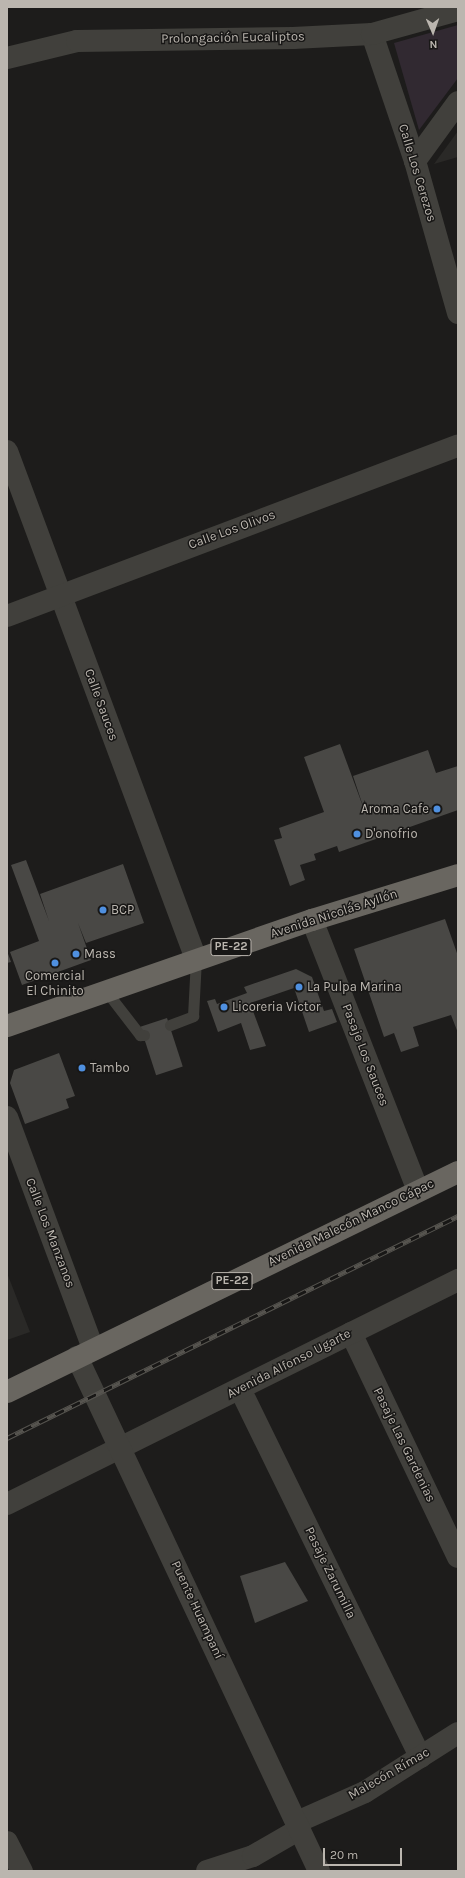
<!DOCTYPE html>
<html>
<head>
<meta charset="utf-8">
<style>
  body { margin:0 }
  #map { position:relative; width:465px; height:1878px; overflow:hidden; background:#1d1c1b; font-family:Karla,sans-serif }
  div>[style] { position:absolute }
  .built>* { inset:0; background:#2a2927 }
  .green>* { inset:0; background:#312931 }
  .building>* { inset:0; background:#494845; transform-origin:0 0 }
  .service>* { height:11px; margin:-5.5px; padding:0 5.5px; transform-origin:5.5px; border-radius:5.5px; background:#41403c }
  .minor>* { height:22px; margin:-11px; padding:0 11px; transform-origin:11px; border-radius:11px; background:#41403c }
  .tertiary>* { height:22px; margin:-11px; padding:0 11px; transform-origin:11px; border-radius:11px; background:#41403c }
  .trunk>* { height:22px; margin:-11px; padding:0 11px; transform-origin:11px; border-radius:11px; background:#696660 }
  .rail>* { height:4.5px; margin-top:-2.25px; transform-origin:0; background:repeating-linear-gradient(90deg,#181716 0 9px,#56544f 0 18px); box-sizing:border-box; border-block:1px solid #56544f }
  .dots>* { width:11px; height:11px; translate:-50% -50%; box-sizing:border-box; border:2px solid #181716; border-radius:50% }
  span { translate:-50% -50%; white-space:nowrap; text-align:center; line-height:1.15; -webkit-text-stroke:3px #181716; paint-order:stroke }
  .shield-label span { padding:1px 3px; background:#181716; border:1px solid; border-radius:3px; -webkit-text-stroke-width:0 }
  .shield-label { font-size:12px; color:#bbb6af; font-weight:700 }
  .street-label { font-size:13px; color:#bbb6af }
  .poi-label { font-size:13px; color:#bbb6af }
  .right { translate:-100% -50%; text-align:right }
  .left { translate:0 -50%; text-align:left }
  .frame { position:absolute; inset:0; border:8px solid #bbb6af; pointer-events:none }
  .north { position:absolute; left:413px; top:12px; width:40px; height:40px; -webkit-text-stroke:3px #181716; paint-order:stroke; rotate:178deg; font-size:11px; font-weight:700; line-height:16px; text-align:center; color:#bbb6af }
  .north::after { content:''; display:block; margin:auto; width:14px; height:18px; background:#bbb6af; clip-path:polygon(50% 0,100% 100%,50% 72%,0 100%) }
  .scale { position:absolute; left:323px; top:1848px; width:79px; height:18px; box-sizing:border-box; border:2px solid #bbb6af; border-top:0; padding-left:5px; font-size:12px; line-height:14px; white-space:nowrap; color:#bbb6af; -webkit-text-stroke:3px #181716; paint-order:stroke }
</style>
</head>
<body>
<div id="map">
  <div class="built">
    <div style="clip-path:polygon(458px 131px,458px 157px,434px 164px)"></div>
    <div style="clip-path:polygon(7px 1273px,30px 1332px,7px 1340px)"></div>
  </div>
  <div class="green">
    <div style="clip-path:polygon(458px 25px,458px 78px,419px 130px,394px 43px)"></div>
  </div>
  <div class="building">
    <div style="clip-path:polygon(340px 744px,365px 812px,353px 776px,428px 750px,436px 773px,458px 766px,458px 810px,339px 852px,337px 846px,314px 854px,316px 860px,300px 865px,305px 880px,290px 886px,274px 840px,282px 838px,279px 828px,324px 812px,304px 757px)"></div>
    <div style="clip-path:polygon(26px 860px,49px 921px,40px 894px,123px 864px,144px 923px,86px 943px,78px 923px,91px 960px,22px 985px,10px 952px,39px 941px,11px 865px)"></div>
    <div style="clip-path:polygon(445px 919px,458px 956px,458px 1033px,451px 1015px,413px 1027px,419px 1046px,401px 1052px,394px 1033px,384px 1037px,354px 949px)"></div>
    <div style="clip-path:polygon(7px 951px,11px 962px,7px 963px)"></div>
    <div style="clip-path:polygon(296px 969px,312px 977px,324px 1011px,332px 1009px,337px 1022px,309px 1032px,294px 988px,250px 1003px,266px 1046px,250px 1050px,241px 1023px,218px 1032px,207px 1001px,215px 999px,217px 1004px,247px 993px,244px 987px)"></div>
    <div style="left:167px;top:1018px;width:51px;height:28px;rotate:72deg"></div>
    <div style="clip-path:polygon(59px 1053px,75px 1096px,66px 1099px,69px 1108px,25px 1124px,10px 1083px,14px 1070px)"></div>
    <div style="clip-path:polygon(285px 1562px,308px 1601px,255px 1623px,240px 1576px)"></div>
  </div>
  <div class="service">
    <div style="left:106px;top:991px;width:56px;rotate:52.3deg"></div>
    <div style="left:140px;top:1035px;width:4px"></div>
    <div style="left:170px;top:1025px;width:25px;rotate:-21deg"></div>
    <div style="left:193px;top:1016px;width:57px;rotate:-87deg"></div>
  </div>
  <div class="minor">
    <div style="left:372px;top:34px;width:134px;rotate:71.3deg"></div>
    <div style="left:415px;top:161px;width:158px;rotate:74.2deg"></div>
    <div style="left:7px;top:58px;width:72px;rotate:-13.7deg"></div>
    <div style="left:77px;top:41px;width:216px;rotate:-0.8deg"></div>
    <div style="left:293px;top:38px;width:79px;rotate:-2.9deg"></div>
    <div style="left:372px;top:34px;width:89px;rotate:-15.6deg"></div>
    <div style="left:415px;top:161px;width:73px;rotate:-53.9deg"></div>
    <div style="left:7px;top:451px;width:542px;rotate:69.59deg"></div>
    <div style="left:7px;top:616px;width:482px;rotate:-20.7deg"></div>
    <div style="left:312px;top:920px;width:291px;rotate:68.6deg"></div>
    <div style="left:7px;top:1117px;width:246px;rotate:69.6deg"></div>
    <div style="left:351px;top:1333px;width:248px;rotate:64.5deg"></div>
    <div style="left:240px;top:1389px;width:410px;rotate:63.9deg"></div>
    <div style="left:7px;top:1504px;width:504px;rotate:-26.41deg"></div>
    <div style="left:297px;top:1822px;width:74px;rotate:-23.8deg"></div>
    <div style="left:365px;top:1792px;width:110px;rotate:-32.4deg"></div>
    <div style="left:7px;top:1842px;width:33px;rotate:63deg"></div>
    <div style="left:207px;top:1871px;width:48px;rotate:-18.1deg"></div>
    <div style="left:253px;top:1856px;width:54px;rotate:-29.9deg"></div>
  </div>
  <div class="tertiary">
    <div style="left:77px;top:1357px;width:568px;rotate:64.79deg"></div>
  </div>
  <div class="trunk">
    <div style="left:7px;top:1026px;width:323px;rotate:-19.2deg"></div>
    <div style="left:312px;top:920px;width:153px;rotate:-17.1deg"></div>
    <div style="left:7px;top:1392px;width:502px;rotate:-26deg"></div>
  </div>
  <div class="rail">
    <div style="left:7px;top:1438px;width:503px;rotate:-26.21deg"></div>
  </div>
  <div class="dots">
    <div style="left:437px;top:809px;background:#4f90e0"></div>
    <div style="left:357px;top:834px;background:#4f90e0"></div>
    <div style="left:103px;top:910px;background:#4f90e0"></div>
    <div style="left:76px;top:954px;background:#4f90e0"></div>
    <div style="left:55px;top:963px;background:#4f90e0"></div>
    <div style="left:299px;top:987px;background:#4f90e0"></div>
    <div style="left:224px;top:1007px;background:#4f90e0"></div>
    <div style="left:82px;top:1068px;background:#4f90e0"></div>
  </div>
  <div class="shield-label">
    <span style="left:231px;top:947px">PE-22</span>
    <span style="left:232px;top:1281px">PE-22</span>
  </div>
  <div class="street-label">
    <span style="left:233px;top:38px;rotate:-1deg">Prolongación Eucaliptos</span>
    <span style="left:417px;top:173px;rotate:73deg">Calle Los Cerezos</span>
    <span style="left:232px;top:530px;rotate:-20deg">Calle Los Olivos</span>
    <span style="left:101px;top:705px;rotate:70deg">Calle Sauces</span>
    <span style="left:334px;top:914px;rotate:-18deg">Avenida Nicolás Ayllón</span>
    <span style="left:365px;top:1055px;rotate:69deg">Pasaje Los Sauces</span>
    <span style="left:351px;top:1223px;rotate:-26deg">Avenida Malecón Manco Cápac</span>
    <span style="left:50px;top:1233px;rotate:69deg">Calle Los Manzanos</span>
    <span style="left:289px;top:1364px;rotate:-27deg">Avenida Alfonso Ugarte</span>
    <span style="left:404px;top:1445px;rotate:64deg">Pasaje Las Gardenias</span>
    <span style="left:330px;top:1573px;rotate:64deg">Pasaje Zarumilla</span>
    <span style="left:197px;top:1610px;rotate:65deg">Puente Huampaní</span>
    <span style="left:389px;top:1774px;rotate:-30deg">Malecón Rímac</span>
  </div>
  <div class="poi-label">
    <span class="right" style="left:429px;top:809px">Aroma Cafe</span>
    <span class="left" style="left:365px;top:834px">D'onofrio</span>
    <span class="left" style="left:111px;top:910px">BCP</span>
    <span class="left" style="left:84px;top:954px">Mass</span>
    <span style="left:55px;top:984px">Comercial<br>El Chinito</span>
    <span class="left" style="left:307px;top:987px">La Pulpa Marina</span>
    <span class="left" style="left:232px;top:1007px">Licoreria Victor</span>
    <span class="left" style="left:90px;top:1068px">Tambo</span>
  </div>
  <div class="frame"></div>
  <div class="north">N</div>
  <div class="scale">20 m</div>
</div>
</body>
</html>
